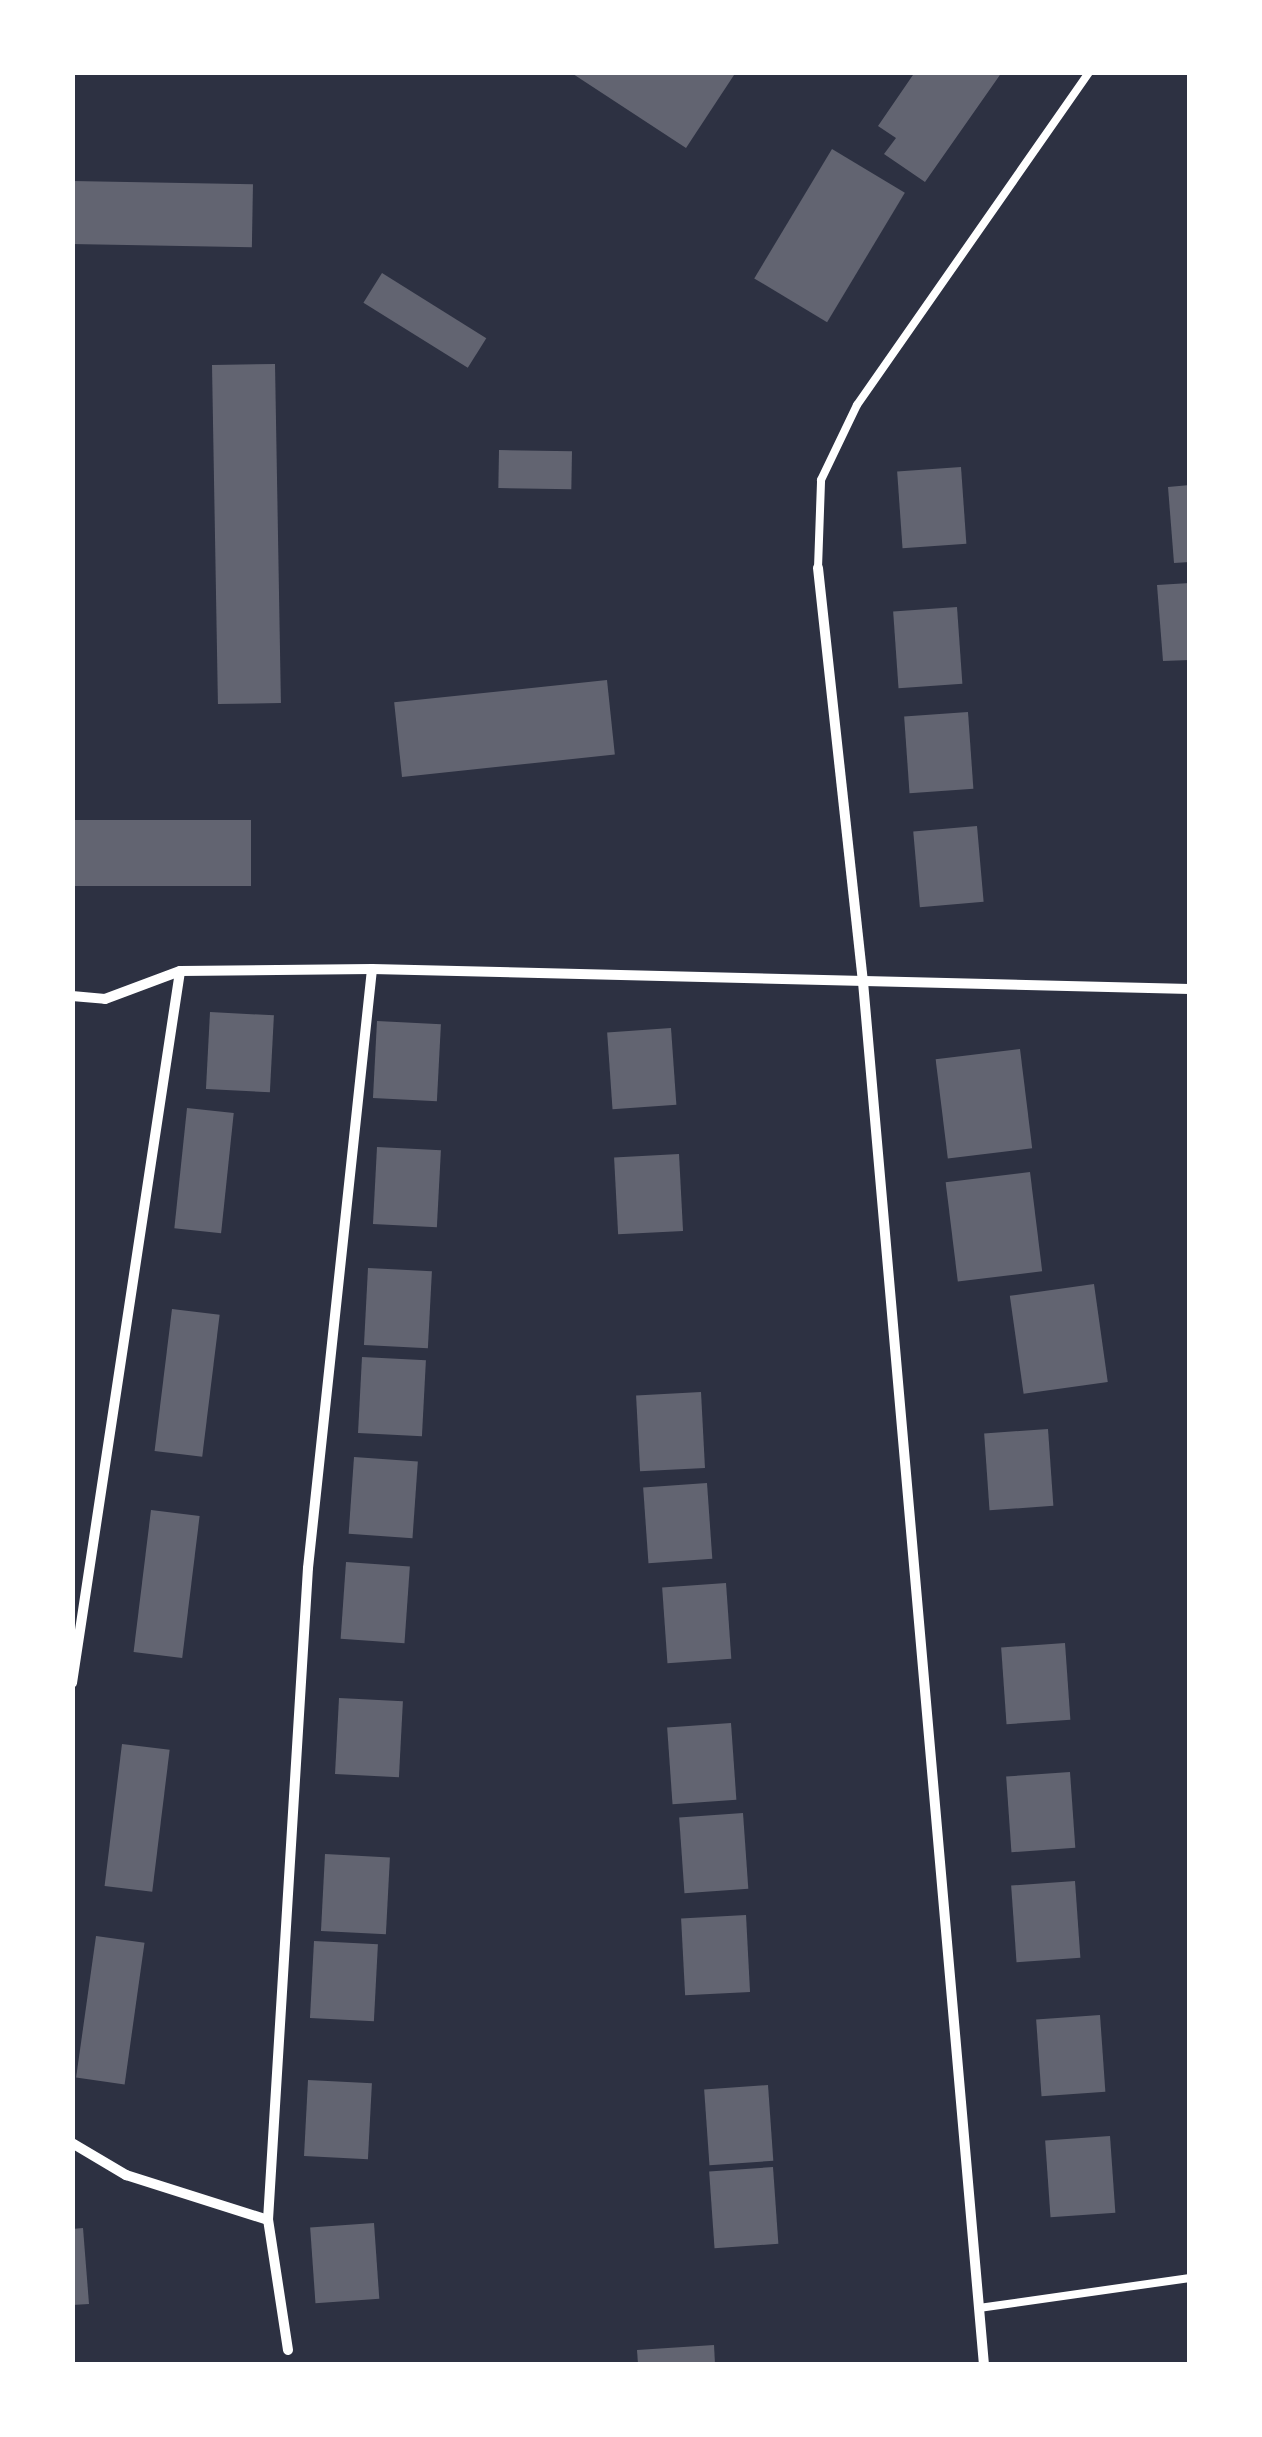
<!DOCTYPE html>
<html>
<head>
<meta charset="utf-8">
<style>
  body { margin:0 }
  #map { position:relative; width:1262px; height:2437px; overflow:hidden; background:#2d3142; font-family:"Space Grotesk",sans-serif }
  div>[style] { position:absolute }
  .building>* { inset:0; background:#626471; transform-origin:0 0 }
  .service>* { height:8px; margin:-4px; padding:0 4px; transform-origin:4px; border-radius:4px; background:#fff }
  .minor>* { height:10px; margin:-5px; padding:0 5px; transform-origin:5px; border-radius:5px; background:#fff }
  span { translate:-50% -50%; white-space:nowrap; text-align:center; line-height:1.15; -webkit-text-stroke:8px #fff; paint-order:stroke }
  .frame { position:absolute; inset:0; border:75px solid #fff; pointer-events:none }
</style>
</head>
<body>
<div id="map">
  <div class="building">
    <div style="clip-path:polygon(570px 72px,736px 72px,686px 148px)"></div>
    <div style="clip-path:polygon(915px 72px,1002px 72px,925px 182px,884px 154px,896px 138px,878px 126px)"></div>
    <div style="left:832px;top:149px;width:85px;height:151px;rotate:31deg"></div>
    <div style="left:72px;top:181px;width:181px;height:63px;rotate:1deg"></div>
    <div style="left:382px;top:273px;width:123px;height:35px;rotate:32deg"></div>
    <div style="left:275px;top:364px;width:339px;height:63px;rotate:89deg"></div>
    <div style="left:499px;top:450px;width:73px;height:38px;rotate:1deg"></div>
    <div style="left:961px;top:467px;width:77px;height:64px;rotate:86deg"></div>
    <div style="clip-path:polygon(1190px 485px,1190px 562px,1174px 563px,1168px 487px)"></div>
    <div style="clip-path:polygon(1190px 583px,1190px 660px,1163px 661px,1157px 585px)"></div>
    <div style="left:957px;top:607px;width:77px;height:64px;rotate:86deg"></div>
    <div style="left:607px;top:680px;width:75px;height:214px;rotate:84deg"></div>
    <div style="left:968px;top:712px;width:77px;height:64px;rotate:86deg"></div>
    <div style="left:251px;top:820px;width:66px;height:179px;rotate:90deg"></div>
    <div style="left:977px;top:826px;width:76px;height:64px;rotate:85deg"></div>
    <div style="left:210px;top:1012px;width:64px;height:77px;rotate:3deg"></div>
    <div style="left:377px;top:1021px;width:64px;height:77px;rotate:3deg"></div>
    <div style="left:671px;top:1028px;width:77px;height:64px;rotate:86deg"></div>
    <div style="left:1020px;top:1049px;width:100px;height:85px;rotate:83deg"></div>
    <div style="left:187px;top:1108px;width:47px;height:121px;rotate:6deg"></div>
    <div style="left:377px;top:1147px;width:64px;height:77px;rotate:3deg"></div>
    <div style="left:679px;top:1154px;width:77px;height:65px;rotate:87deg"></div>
    <div style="left:1030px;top:1172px;width:100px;height:85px;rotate:83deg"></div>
    <div style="left:368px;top:1268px;width:64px;height:77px;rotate:3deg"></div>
    <div style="left:1094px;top:1284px;width:99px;height:85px;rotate:82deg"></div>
    <div style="left:172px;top:1309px;width:48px;height:143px;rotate:7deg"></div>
    <div style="left:362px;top:1357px;width:64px;height:76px;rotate:3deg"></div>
    <div style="left:701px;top:1392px;width:76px;height:65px;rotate:87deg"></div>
    <div style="left:1048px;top:1429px;width:77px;height:64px;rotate:86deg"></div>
    <div style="left:354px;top:1457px;width:64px;height:77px;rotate:4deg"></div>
    <div style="left:707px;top:1483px;width:76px;height:64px;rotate:86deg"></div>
    <div style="left:151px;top:1510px;width:49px;height:143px;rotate:7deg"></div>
    <div style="left:346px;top:1562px;width:64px;height:77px;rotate:4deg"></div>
    <div style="left:726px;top:1583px;width:76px;height:64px;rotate:86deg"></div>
    <div style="left:1065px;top:1643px;width:77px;height:64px;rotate:86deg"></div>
    <div style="left:339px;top:1698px;width:64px;height:76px;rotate:3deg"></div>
    <div style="left:731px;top:1723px;width:77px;height:64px;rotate:86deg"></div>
    <div style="left:122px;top:1744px;width:48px;height:143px;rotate:7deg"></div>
    <div style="left:1070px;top:1772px;width:76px;height:64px;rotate:86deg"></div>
    <div style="left:743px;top:1813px;width:76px;height:64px;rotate:86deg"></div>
    <div style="left:325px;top:1854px;width:65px;height:77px;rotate:3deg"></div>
    <div style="left:1075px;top:1881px;width:77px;height:64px;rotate:86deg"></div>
    <div style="left:746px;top:1915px;width:77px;height:65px;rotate:87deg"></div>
    <div style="left:96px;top:1936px;width:49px;height:143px;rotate:8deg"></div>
    <div style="left:314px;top:1941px;width:64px;height:77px;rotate:3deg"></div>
    <div style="left:1100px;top:2015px;width:77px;height:64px;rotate:86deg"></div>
    <div style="left:308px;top:2080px;width:64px;height:76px;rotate:3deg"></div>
    <div style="left:768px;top:2085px;width:76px;height:64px;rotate:86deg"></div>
    <div style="left:1110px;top:2136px;width:77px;height:65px;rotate:86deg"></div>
    <div style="left:773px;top:2167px;width:77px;height:64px;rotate:86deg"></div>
    <div style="left:374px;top:2223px;width:76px;height:64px;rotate:86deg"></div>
    <div style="clip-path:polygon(83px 2228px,89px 2304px,72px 2305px,72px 2229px)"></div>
    <div style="clip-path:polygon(714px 2345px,715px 2364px,638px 2364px,637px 2350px)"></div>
  </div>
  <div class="service">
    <div style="left:818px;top:568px;width:88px;rotate:-88deg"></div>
    <div style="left:821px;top:480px;width:83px;rotate:-64.4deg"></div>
    <div style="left:857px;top:405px;width:406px;rotate:-55.1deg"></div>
    <div style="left:979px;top:2308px;width:213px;rotate:-8.1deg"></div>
  </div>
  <div class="minor">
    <div style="left:818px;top:568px;width:416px;rotate:83.8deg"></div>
    <div style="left:863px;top:982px;width:1387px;rotate:85deg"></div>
    <div style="left:72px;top:996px;width:33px;rotate:5deg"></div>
    <div style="left:105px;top:999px;width:80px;rotate:-20.5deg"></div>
    <div style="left:180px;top:971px;width:192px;rotate:-0.6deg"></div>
    <div style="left:372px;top:969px;width:818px;rotate:1.4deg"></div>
    <div style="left:72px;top:1683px;width:720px;rotate:-81.37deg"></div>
    <div style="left:72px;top:2143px;width:63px;rotate:30.7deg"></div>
    <div style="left:126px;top:2175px;width:149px;rotate:17.6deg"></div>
    <div style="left:288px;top:2350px;width:132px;rotate:-98.7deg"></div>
    <div style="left:268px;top:2220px;width:653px;rotate:-86.49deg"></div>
    <div style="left:308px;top:1568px;width:602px;rotate:-83.9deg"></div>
  </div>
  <div class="frame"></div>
</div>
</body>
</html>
